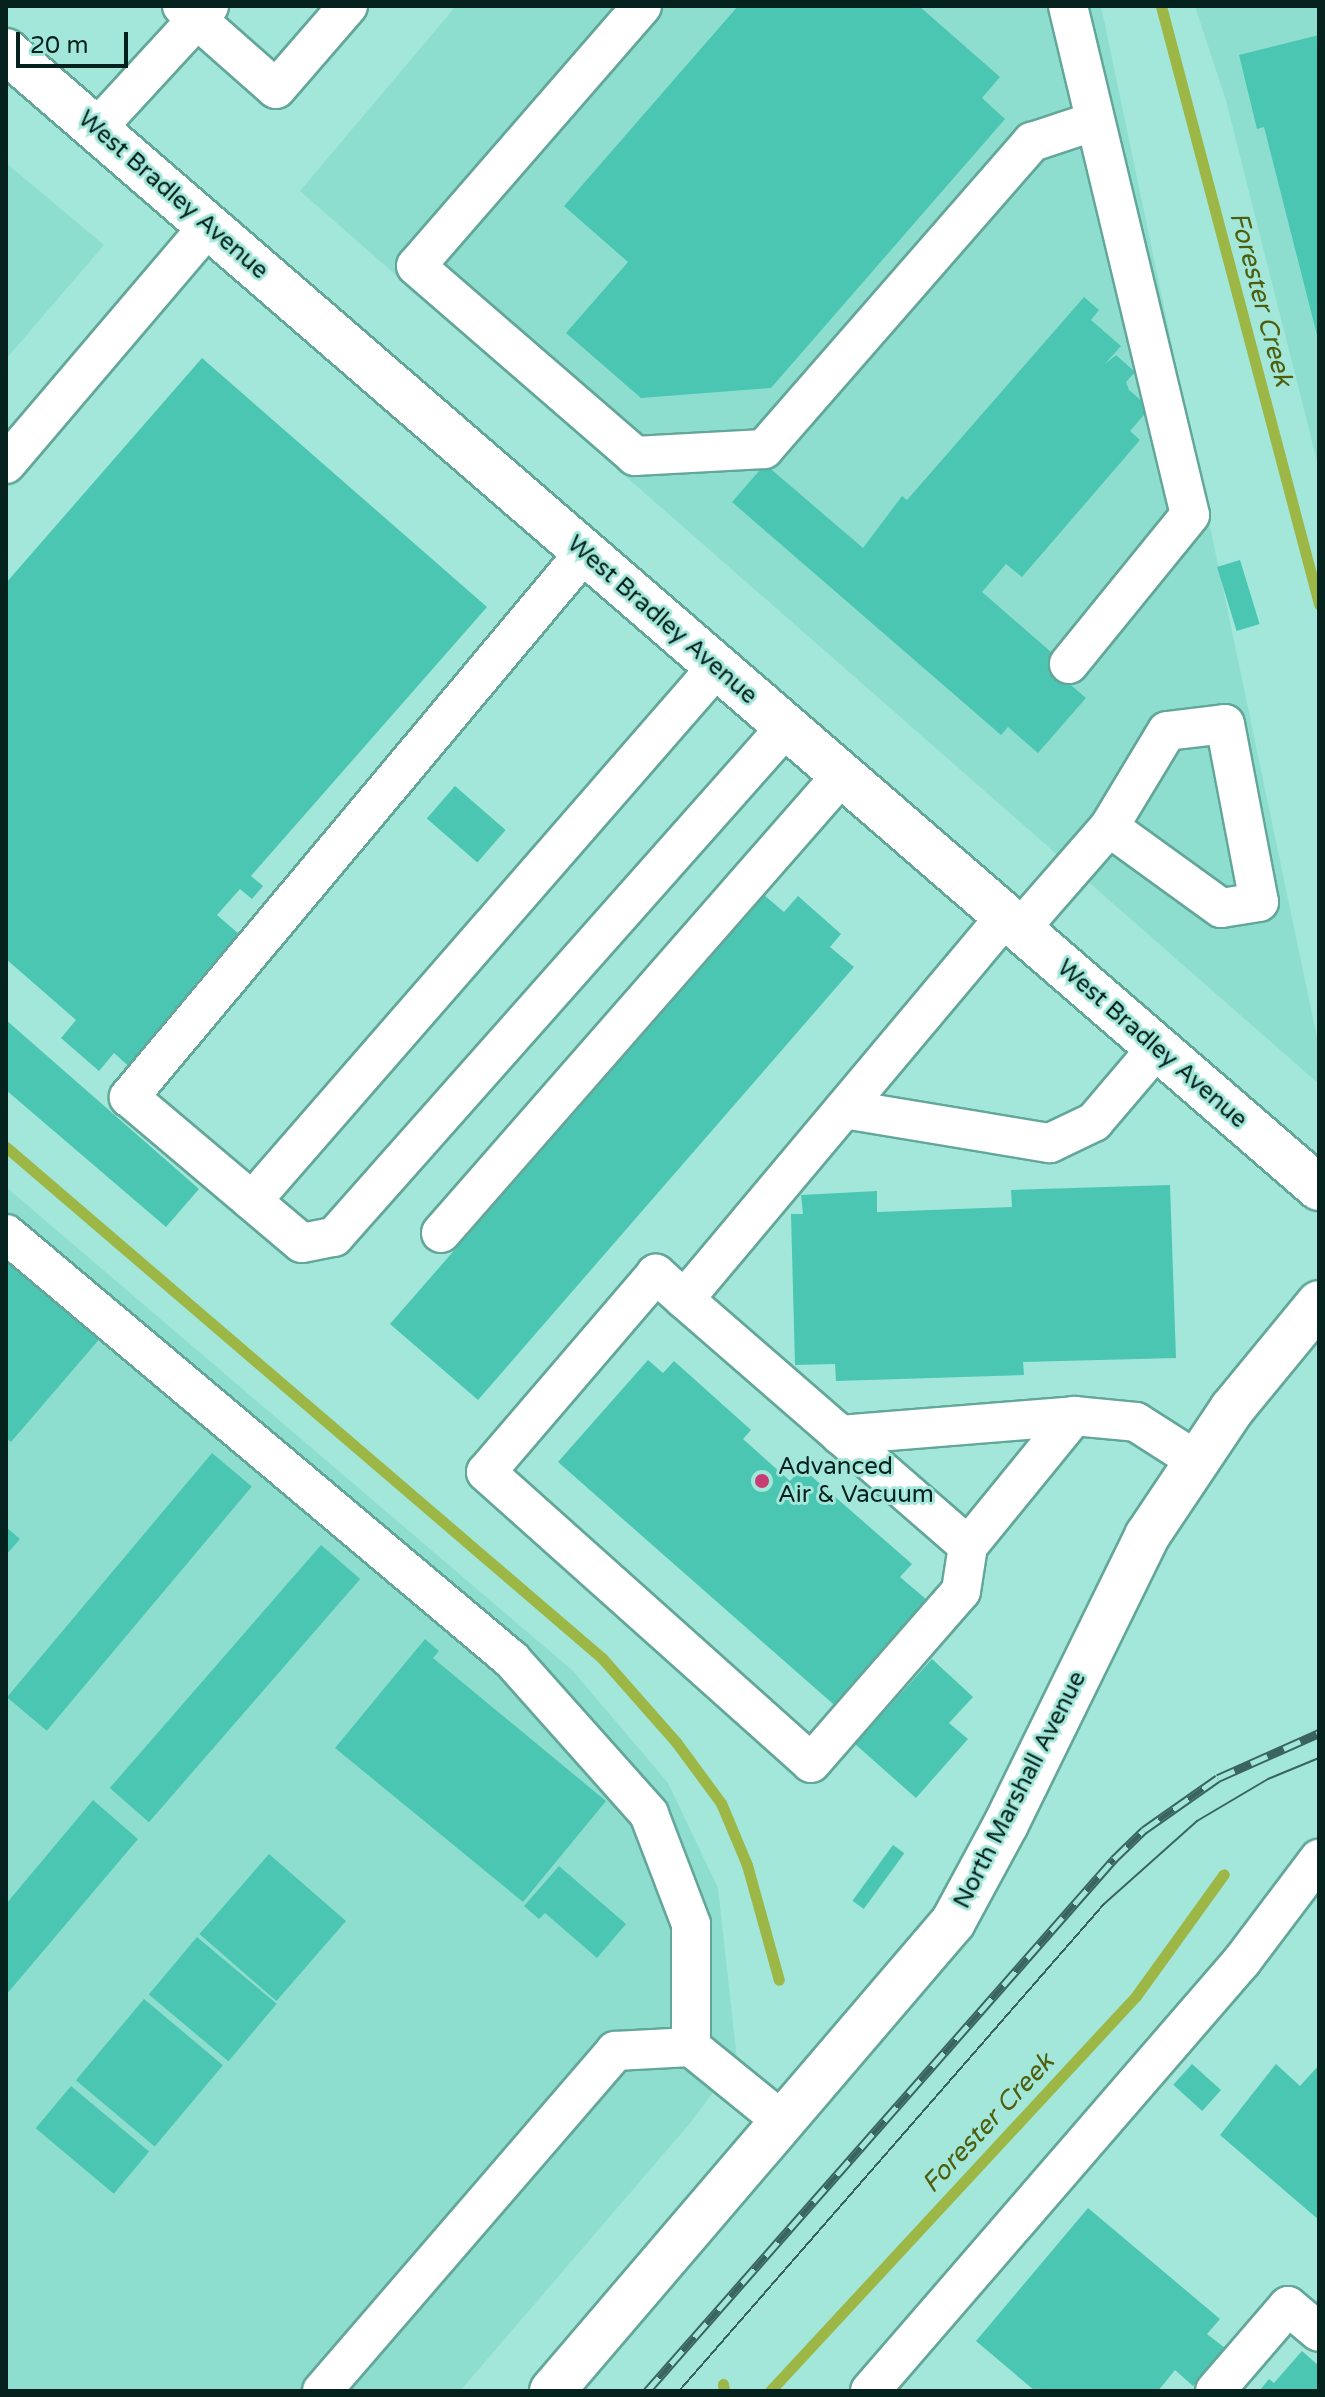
<!DOCTYPE html>
<html>
<head>
<meta charset="utf-8">
<style>
  body { margin:0 }
  #map { position:relative; width:1325px; height:2397px; overflow:hidden; background:#a2e7d9; font-family:"Varela Round",sans-serif }
  div>[style] { position:absolute }
  .built>* { inset:0; background:#8edecf }
  .stream>* { height:11px; margin:-5.5px; padding:0 5.5px; transform-origin:5.5px; border-radius:5.5px; background:#9db747 }
  .building>* { inset:0; background:#4bc6b3; transform-origin:0 0 }
  .roads { filter:drop-shadow(2px 0 #63a79a) drop-shadow(-2px 0 #63a79a) drop-shadow(0 2px #63a79a) drop-shadow(0 -2px #63a79a) }
  .minor>* { height:38px; margin:-19px; padding:0 19px; transform-origin:19px; border-radius:19px; background:#fff }
  .major>* { height:44px; margin:-22px; padding:0 22px; transform-origin:22px; border-radius:22px; background:#fff }
  .tram>* { height:2px; margin:-1px; padding:0 1px; transform-origin:1px; border-radius:1px; background:#3a655e }
  .rail>* { height:9px; margin-top:-4.5px; transform-origin:0; background:repeating-linear-gradient(90deg,#a2e7d9 0 18px,#3a655e 0 36px); box-sizing:border-box; border-block:2px solid #3a655e }
  .dots>* { width:22px; height:22px; translate:-50% -50%; box-sizing:border-box; border:4px solid #a2e7d9; border-radius:50% }
  span { translate:-50% -50%; white-space:nowrap; text-align:center; line-height:1.15; -webkit-text-stroke:6px #a2e7d9; paint-order:stroke }
  .street-label { font-size:24px; color:#04211d }
  .poi-label { font-size:24px; color:#04211d }
  .left { translate:0 -50%; text-align:left }
  .water-label { font-size:26px; color:#4e5e0c; font-style:italic }
  .frame { position:absolute; inset:0; border:8px solid #04211d; pointer-events:none }
  .scale { position:absolute; left:16px; top:32px; width:112px; height:36px; box-sizing:border-box; border:4px solid #04211d; border-top:0; padding-left:10px; font-size:24px; line-height:28px; white-space:nowrap; color:#04211d; -webkit-text-stroke:6px #a2e7d9; paint-order:stroke }
</style>
</head>
<body>
<div id="map">
  <div class="built">
    <div style="clip-path:polygon(456px 6px,1101px 6px,1319px 1047px,1319px 1084px,300px 191px)"></div>
    <div style="clip-path:polygon(1195px 6px,1319px 6px,1319px 469px,1226px 101px)"></div>
    <div style="clip-path:polygon(6px 163px,104px 245px,6px 359px)"></div>
    <div style="clip-path:polygon(6px 1187px,573px 1671px,668px 1783px,718px 1888px,737px 2060px,691px 2122px,460px 2391px,6px 2391px)"></div>
  </div>
  <div class="stream">
    <div style="left:1161px;top:6px;width:619px;rotate:75.2deg"></div>
    <div style="left:6px;top:1147px;width:785px;rotate:40.61deg"></div>
    <div style="left:602px;top:1658px;width:112px;rotate:48.6deg"></div>
    <div style="left:676px;top:1742px;width:76px;rotate:53.6deg"></div>
    <div style="left:721px;top:1803px;width:67px;rotate:67.2deg"></div>
    <div style="left:747px;top:1865px;width:119px;rotate:74.5deg"></div>
    <div style="left:723px;top:2384px;width:7px;rotate:82deg"></div>
    <div style="left:770px;top:2391px;width:538px;rotate:-47.18deg"></div>
    <div style="left:1136px;top:1996px;width:150px;rotate:-54.2deg"></div>
  </div>
  <div class="building">
    <div style="clip-path:polygon(738px 6px,919px 6px,1000px 77px,982px 98px,1005px 119px,771px 388px,641px 398px,566px 333px,628px 262px,564px 206px)"></div>
    <div style="clip-path:polygon(1319px 35px,1319px 339px,1318px 339px,1264px 127px,1257px 129px,1239px 55px)"></div>
    <div style="clip-path:polygon(1084px 297px,1099px 310px,1091px 320px,1121px 346px,1105px 364px,1116px 355px,1135px 372px,1126px 382px,1129px 390px,1150px 408px,1130px 431px,1140px 440px,1022px 577px,1006px 564px,982px 592px,1059px 659px,1051px 668px,1086px 698px,1038px 753px,1008px 727px,1001px 735px,732px 502px,765px 464px,863px 548px,902px 496px,907px 500px)"></div>
    <div style="clip-path:polygon(202px 358px,487px 607px,251px 876px,263px 886px,252px 899px,240px 889px,217px 915px,239px 934px,194px 985px,203px 992px,134px 1071px,114px 1053px,99px 1071px,61px 1038px,76px 1020px,6px 959px,6px 583px)"></div>
    <div style="left:1240px;top:560px;width:67px;height:24px;rotate:73deg"></div>
    <div style="left:455px;top:786px;width:67px;height:43px;rotate:41deg"></div>
    <div style="clip-path:polygon(764px 895px,784px 912px,798px 896px,841px 934px,830px 947px,854px 967px,478px 1400px,390px 1324px)"></div>
    <div style="clip-path:polygon(6px 1020px,199px 1189px,166px 1227px,6px 1090px)"></div>
    <div style="clip-path:polygon(1170px 1185px,1176px 1358px,1023px 1362px,1024px 1375px,836px 1381px,835px 1364px,795px 1365px,791px 1214px,803px 1214px,801px 1195px,877px 1191px,877px 1212px,1012px 1207px,1011px 1190px)"></div>
    <div style="clip-path:polygon(6px 1254px,102px 1336px,11px 1442px,6px 1438px)"></div>
    <div style="clip-path:polygon(648px 1360px,663px 1373px,674px 1361px,751px 1430px,743px 1439px,790px 1481px,802px 1468px,912px 1564px,900px 1577px,933px 1605px,840px 1710px,558px 1462px)"></div>
    <div style="left:212px;top:1453px;width:52px;height:319px;rotate:40deg"></div>
    <div style="clip-path:polygon(6px 1527px,20px 1539px,6px 1555px)"></div>
    <div style="left:321px;top:1545px;width:52px;height:322px;rotate:41deg"></div>
    <div style="clip-path:polygon(425px 1639px,439px 1651px,433px 1658px,606px 1801px,523px 1902px,335px 1748px)"></div>
    <div style="clip-path:polygon(932px 1659px,973px 1697px,949px 1723px,968px 1739px,916px 1798px,855px 1744px)"></div>
    <div style="clip-path:polygon(93px 1800px,138px 1839px,6px 1995px,6px 1904px)"></div>
    <div style="left:893px;top:1845px;width:14px;height:69px;rotate:36deg"></div>
    <div style="left:269px;top:1854px;width:102px;height:106px;rotate:41deg"></div>
    <div style="clip-path:polygon(559px 1866px,626px 1924px,597px 1958px,545px 1913px,539px 1919px,524px 1906px)"></div>
    <div style="left:197px;top:1937px;width:104px;height:75px;rotate:40deg"></div>
    <div style="left:144px;top:1999px;width:103px;height:106px;rotate:40deg"></div>
    <div style="left:1192px;top:2064px;width:39px;height:28px;rotate:42deg"></div>
    <div style="clip-path:polygon(1276px 2064px,1300px 2086px,1319px 2065px,1319px 2220px,1220px 2135px)"></div>
    <div style="left:71px;top:2086px;width:102px;height:55px;rotate:40deg"></div>
    <div style="clip-path:polygon(1088px 2208px,1220px 2319px,1207px 2334px,1225px 2348px,1193px 2386px,1175px 2370px,1158px 2391px,1035px 2391px,976px 2341px)"></div>
    <div style="clip-path:polygon(1302px 2351px,1319px 2366px,1319px 2391px,1259px 2391px,1269px 2379px,1274px 2383px)"></div>
  </div>
  <div class="roads">
    <div class="minor">
      <div style="left:182px;top:6px;width:125px;rotate:41.4deg"></div>
      <div style="left:276px;top:89px;width:110px;rotate:-49.1deg"></div>
      <div style="left:642px;top:6px;width:344px;rotate:131deg"></div>
      <div style="left:416px;top:266px;width:290px;rotate:40.9deg"></div>
      <div style="left:635px;top:456px;width:129px;rotate:-3.1deg"></div>
      <div style="left:764px;top:449px;width:408px;rotate:-48.9deg"></div>
      <div style="left:1032px;top:142px;width:66px;rotate:-18.4deg"></div>
      <div style="left:1068px;top:6px;width:523px;rotate:76.52deg"></div>
      <div style="left:1190px;top:515px;width:192px;rotate:129.1deg"></div>
      <div style="left:96px;top:129px;width:167px;rotate:-47.4deg"></div>
      <div style="left:6px;top:464px;width:311px;rotate:-49.6deg"></div>
      <div style="left:585px;top:552px;width:711px;rotate:129.92deg"></div>
      <div style="left:129px;top:1097px;width:226px;rotate:40.2deg"></div>
      <div style="left:302px;top:1243px;width:33px;rotate:-11deg"></div>
      <div style="left:334px;top:1237px;width:681px;rotate:-48.45deg"></div>
      <div style="left:1005px;top:917px;width:499px;rotate:130deg"></div>
      <div style="left:684px;top:1299px;width:376px;rotate:41deg"></div>
      <div style="left:968px;top:1546px;width:168px;rotate:-50.8deg"></div>
      <div style="left:1074px;top:1416px;width:62px;rotate:5.5deg"></div>
      <div style="left:1136px;top:1422px;width:72px;rotate:32.6deg"></div>
      <div style="left:1020px;top:929px;width:135px;rotate:-48.9deg"></div>
      <div style="left:1109px;top:827px;width:112px;rotate:-58.9deg"></div>
      <div style="left:1167px;top:731px;width:58px;rotate:-6.9deg"></div>
      <div style="left:1225px;top:724px;width:181px;rotate:79.2deg"></div>
      <div style="left:1259px;top:902px;width:38px;rotate:171deg"></div>
      <div style="left:1221px;top:908px;width:138px;rotate:-144.1deg"></div>
      <div style="left:844px;top:1109px;width:209px;rotate:9.4deg"></div>
      <div style="left:1050px;top:1143px;width:49px;rotate:-25.5deg"></div>
      <div style="left:1094px;top:1122px;width:97px;rotate:-49.6deg"></div>
      <div style="left:252px;top:1201px;width:708px;rotate:-48.95deg"></div>
      <div style="left:441px;top:1233px;width:609px;rotate:-48.8deg"></div>
      <div style="left:6px;top:1234px;width:661px;rotate:40.09deg"></div>
      <div style="left:512px;top:1660px;width:206px;rotate:48.3deg"></div>
      <div style="left:649px;top:1814px;width:118px;rotate:69.1deg"></div>
      <div style="left:691px;top:1924px;width:123px;rotate:90deg"></div>
      <div style="left:684px;top:1299px;width:38px;rotate:-138deg"></div>
      <div style="left:656px;top:1274px;width:261px;rotate:130.6deg"></div>
      <div style="left:486px;top:1472px;width:436px;rotate:41.8deg"></div>
      <div style="left:811px;top:1763px;width:228px;rotate:-48.9deg"></div>
      <div style="left:961px;top:1591px;width:46px;rotate:-81.2deg"></div>
      <div style="left:840px;top:1435px;width:235px;rotate:-4.6deg"></div>
      <div style="left:322px;top:2391px;width:449px;rotate:-49.2deg"></div>
      <div style="left:615px;top:2051px;width:76px;rotate:-3deg"></div>
      <div style="left:691px;top:2047px;width:117px;rotate:39.1deg"></div>
      <div style="left:870px;top:2391px;width:569px;rotate:-49.14deg"></div>
      <div style="left:1242px;top:1961px;width:128px;rotate:-53deg"></div>
      <div style="left:1215px;top:2391px;width:112px;rotate:-49.3deg"></div>
      <div style="left:1288px;top:2306px;width:40px;rotate:40deg"></div>
    </div>
    <div class="major">
      <div style="left:6px;top:51px;width:1737px;rotate:40.89deg"></div>
      <div style="left:552px;top:2391px;width:617px;rotate:-49.47deg"></div>
      <div style="left:953px;top:1922px;width:111px;rotate:-61.6deg"></div>
      <div style="left:1006px;top:1824px;width:321px;rotate:-63.9deg"></div>
      <div style="left:1147px;top:1536px;width:153px;rotate:-56.2deg"></div>
      <div style="left:1232px;top:1409px;width:137px;rotate:-50.6deg"></div>
    </div>
  </div>
  <div class="tram">
    <div style="left:679px;top:2391px;width:646px;rotate:-48.89deg"></div>
    <div style="left:1104px;top:1904px;width:125px;rotate:-41.7deg"></div>
    <div style="left:1197px;top:1821px;width:82px;rotate:-30.6deg"></div>
    <div style="left:1268px;top:1779px;width:55px;rotate:-22.4deg"></div>
  </div>
  <div class="rail">
    <div style="left:647px;top:2391px;width:708px;rotate:-48.72deg"></div>
    <div style="left:1114px;top:1859px;width:42px;rotate:-44deg"></div>
    <div style="left:1144px;top:1830px;width:90px;rotate:-35.1deg"></div>
    <div style="left:1218px;top:1778px;width:111px;rotate:-24deg"></div>
  </div>
  <div class="dots">
    <div style="left:762px;top:1481px;background:#c73c72"></div>
  </div>
  <div class="street-label">
    <span style="left:173px;top:195px;rotate:41deg">West Bradley Avenue</span>
    <span style="left:662px;top:620px;rotate:41deg">West Bradley Avenue</span>
    <span style="left:1152px;top:1044px;rotate:41deg">West Bradley Avenue</span>
    <span style="left:1020px;top:1790px;rotate:-63deg">North Marshall Avenue</span>
  </div>
  <div class="poi-label">
    <span class="left" style="left:778px;top:1481px">Advanced<br>Air &amp; Vacuum</span>
  </div>
  <div class="water-label">
    <span style="left:1261px;top:299px;rotate:75deg">Forester Creek</span>
    <span style="left:988px;top:2123px;rotate:-47deg">Forester Creek</span>
  </div>
  <div class="frame"></div>
  <div class="scale">20 m</div>
</div>
</body>
</html>
